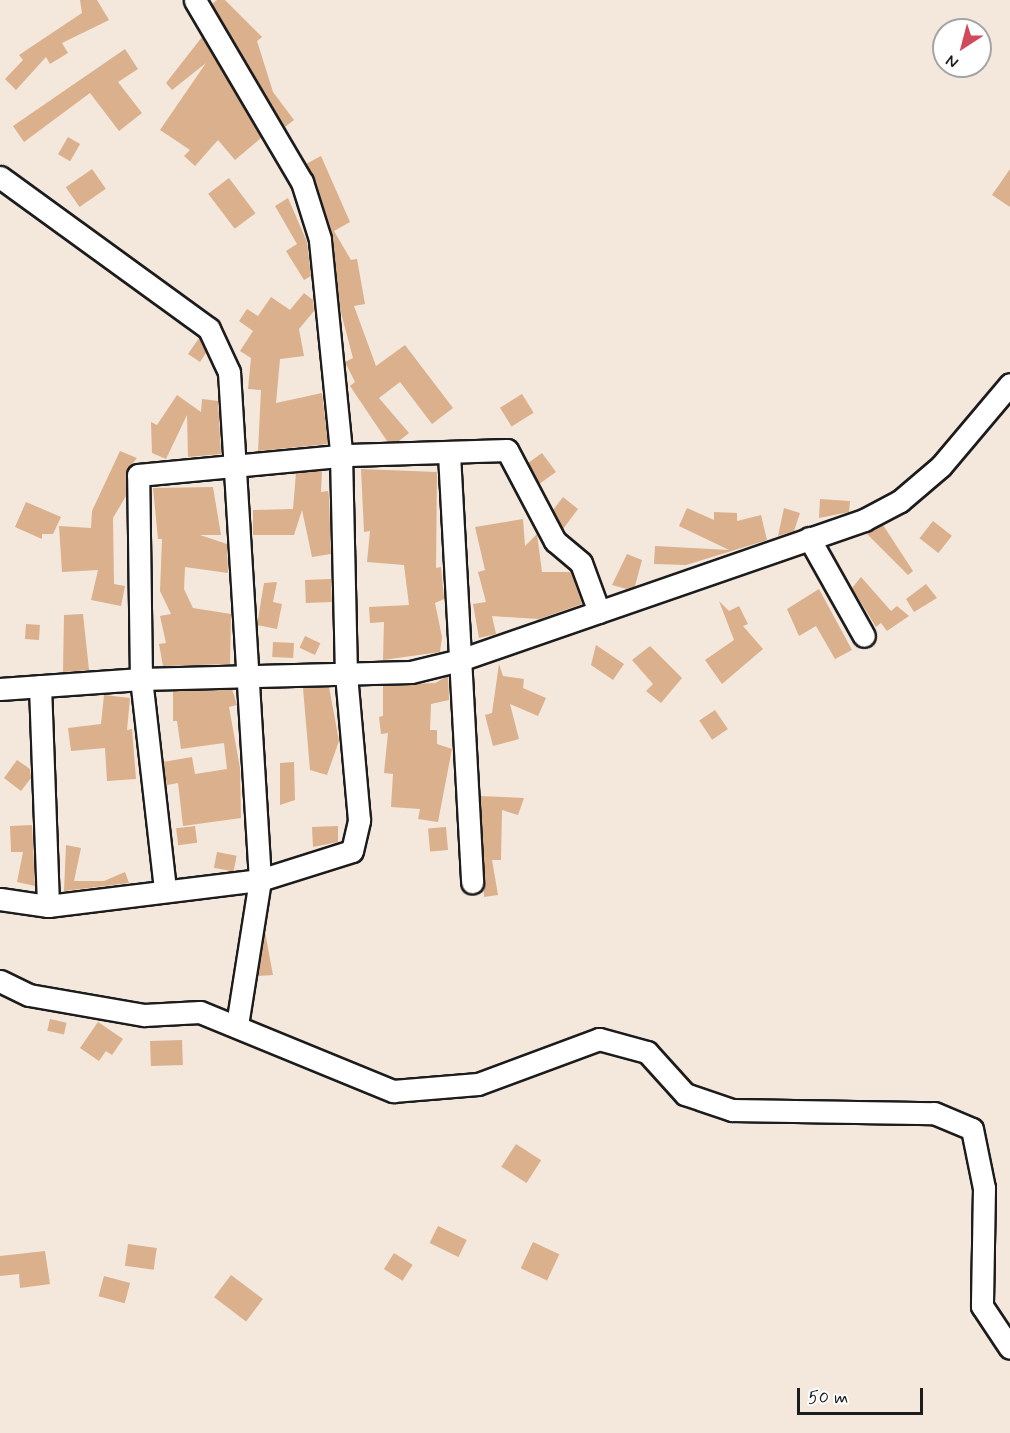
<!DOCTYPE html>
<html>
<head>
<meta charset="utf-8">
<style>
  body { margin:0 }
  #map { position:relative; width:1010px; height:1433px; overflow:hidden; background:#f4e7dc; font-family:Mynerve,sans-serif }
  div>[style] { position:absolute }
  .building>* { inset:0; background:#dbb08c; transform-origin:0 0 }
  .roads { filter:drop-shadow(2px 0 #1c1c1c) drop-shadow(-2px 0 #1c1c1c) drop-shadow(0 2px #1c1c1c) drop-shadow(0 -2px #1c1c1c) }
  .minor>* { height:21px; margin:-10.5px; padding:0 10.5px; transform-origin:10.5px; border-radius:10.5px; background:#fff }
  span { translate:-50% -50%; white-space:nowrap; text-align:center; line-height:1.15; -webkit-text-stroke:6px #fff; paint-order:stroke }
  .north { position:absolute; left:932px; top:18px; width:60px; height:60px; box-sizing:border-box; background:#fff; border:2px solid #a4a4a4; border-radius:50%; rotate:216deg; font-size:16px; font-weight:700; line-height:24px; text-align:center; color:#1c1c1c }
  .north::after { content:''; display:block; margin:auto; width:21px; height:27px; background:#d1495b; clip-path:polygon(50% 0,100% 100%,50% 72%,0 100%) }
  .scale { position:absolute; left:797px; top:1388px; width:126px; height:27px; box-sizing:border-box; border:3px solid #1c1c1c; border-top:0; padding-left:8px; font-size:18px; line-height:21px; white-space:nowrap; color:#1c1c1c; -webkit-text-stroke:4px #fff; paint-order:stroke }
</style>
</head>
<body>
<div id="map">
  <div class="building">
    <div style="clip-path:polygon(80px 0,97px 0,109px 20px,62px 43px,68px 53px,50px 64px,46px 57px,16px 90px,5px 79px,23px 60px,19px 55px,82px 13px)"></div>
    <div style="clip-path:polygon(217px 0,225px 0,262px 37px,257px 41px,273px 92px,294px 120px,285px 127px,212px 4px)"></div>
    <div style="clip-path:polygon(202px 37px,261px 138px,235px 160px,218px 140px,195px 166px,184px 156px,190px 150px,160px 130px,206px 63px,172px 90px,166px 83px)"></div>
    <div style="clip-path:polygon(125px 49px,138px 69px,118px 82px,142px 113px,119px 131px,90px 93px,24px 142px,13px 126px)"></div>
    <div style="left:68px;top:137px;width:14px;height:20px;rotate:30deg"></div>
    <div style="clip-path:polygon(321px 156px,350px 222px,334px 231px,351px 260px,357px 259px,365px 304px,354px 306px,376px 366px,405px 345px,453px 408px,432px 424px,400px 382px,379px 398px,409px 433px,399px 441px,387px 441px,350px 386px,355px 382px,345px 362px,353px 358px,340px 309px,333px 238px,306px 164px)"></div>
    <div style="left:92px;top:169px;width:24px;height:32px;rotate:55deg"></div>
    <div style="clip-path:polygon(1010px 169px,1010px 207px,992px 195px)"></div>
    <div style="left:229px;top:178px;width:44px;height:26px;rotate:53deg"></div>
    <div style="clip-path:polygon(288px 198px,307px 242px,311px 276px,304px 280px,286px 251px,297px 244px,275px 206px)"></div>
    <div style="clip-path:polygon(304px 293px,313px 300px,314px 311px,299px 329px,304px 356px,280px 359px,276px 403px,322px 393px,328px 444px,258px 451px,261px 390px,248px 389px,251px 358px,240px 351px,253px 331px,239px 321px,247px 309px,258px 316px,271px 297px,290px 310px)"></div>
    <div style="clip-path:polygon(199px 338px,206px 353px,200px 362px,188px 354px)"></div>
    <div style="left:522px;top:394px;width:22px;height:26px;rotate:58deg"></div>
    <div style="clip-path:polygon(177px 395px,201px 412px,202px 399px,218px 401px,221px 454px,188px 457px,187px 415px,166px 459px,152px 453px,151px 422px,157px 425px)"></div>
    <div style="clip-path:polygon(120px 451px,137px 458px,127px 470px,126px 496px,113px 518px,114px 584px,125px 586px,121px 606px,91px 600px,98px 570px,62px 572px,59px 526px,91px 528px,92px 511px)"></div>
    <div style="clip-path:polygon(542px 453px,556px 472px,539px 484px,528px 463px)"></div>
    <div style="clip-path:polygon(361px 469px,437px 472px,436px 568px,441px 567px,444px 599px,435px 603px,442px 637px,440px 652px,383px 660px,384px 622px,370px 623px,369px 607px,409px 605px,404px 565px,367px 562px,370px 531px,364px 532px)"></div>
    <div style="clip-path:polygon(322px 470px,321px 492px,328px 491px,329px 496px,331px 554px,312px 557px,302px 510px,294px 535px,253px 535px,253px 510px,293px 509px,296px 473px)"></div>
    <div style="clip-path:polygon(213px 487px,221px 535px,200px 535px,227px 544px,228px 573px,185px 567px,184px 589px,193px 608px,231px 614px,230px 664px,163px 666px,159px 644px,166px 643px,160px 616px,171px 614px,160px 591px,162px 539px,158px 539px,153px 488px)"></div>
    <div style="clip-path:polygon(563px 497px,578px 509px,563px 529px,553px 510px)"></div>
    <div style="clip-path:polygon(820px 499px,850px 501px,849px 512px,819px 518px)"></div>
    <div style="clip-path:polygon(26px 502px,61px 517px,53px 534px,42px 534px,42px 539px,15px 527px)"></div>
    <div style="clip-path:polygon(687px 508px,714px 520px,714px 512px,737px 513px,737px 521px,761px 515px,767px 540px,686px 565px,654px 564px,655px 546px,729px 550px,679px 526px)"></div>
    <div style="clip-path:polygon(784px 508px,800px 513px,794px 531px,778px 536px)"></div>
    <div style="clip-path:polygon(523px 519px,525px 546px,537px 534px,542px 572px,571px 572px,582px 604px,539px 619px,492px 616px,496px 634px,479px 638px,473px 604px,486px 602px,478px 572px,485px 570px,475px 527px)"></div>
    <div style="left:933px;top:521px;width:24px;height:22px;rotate:38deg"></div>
    <div style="clip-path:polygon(883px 525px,913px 571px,908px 575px,867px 534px)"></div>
    <div style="clip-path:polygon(627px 554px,642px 560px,635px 586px,627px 589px,612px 585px)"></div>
    <div style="clip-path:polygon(861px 577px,891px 611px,897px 606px,909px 616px,887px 631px,881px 623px,876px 627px,852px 588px)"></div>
    <div style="left:331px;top:579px;width:23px;height:26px;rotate:88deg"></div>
    <div style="clip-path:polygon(277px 582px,273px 602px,282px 604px,277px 629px,257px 625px,264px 583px)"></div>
    <div style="clip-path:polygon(926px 584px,937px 598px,914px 612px,906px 599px)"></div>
    <div style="clip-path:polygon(819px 589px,852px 650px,835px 659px,816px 626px,799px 636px,787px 609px)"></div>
    <div style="clip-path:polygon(719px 601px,729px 611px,739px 606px,748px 624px,743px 626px,763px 649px,722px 684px,705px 660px,734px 640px)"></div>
    <div style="clip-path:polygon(83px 614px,89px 670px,63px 672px,64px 615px)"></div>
    <div style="left:26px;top:624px;width:14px;height:15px;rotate:4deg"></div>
    <div style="left:305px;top:636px;width:17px;height:13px;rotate:25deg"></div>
    <div style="left:273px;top:642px;width:21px;height:15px;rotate:3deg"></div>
    <div style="clip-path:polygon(596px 645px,624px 664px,613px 680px,591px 665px)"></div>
    <div style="clip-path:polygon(650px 646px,682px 678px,661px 703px,646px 691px,653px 684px,632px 660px)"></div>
    <div style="clip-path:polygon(499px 664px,503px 676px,524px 679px,523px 688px,546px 698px,538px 716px,510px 704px,519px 739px,493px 746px,485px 715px,492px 713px)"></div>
    <div style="clip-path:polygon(448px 676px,449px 700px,431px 704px,430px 730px,437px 730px,437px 744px,452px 749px,438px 822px,418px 819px,420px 809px,391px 807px,393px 774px,384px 773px,388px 733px,381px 734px,379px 717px,383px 716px,383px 685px,435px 683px)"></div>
    <div style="clip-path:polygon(329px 687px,339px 741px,327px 775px,310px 770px,303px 688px)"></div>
    <div style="clip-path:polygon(232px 689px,237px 705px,229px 707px,240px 768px,241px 818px,183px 826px,178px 783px,167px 785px,163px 762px,192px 757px,195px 774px,227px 769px,224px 743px,181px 749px,177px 721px,173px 721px,173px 691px)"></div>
    <div style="clip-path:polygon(104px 695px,130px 698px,127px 730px,132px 729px,136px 779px,107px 781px,105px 748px,71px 751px,68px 728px,101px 724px)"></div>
    <div style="left:715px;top:710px;width:23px;height:19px;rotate:56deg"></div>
    <div style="clip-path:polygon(17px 760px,30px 769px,31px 778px,21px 791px,4px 778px)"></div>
    <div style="clip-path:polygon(294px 762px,295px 800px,280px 805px,280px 763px)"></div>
    <div style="clip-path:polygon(480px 796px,524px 798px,518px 815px,502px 810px,501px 860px,492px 860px,498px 895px,484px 897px)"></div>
    <div style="clip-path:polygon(32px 825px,35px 886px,17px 882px,23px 852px,11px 852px,10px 826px)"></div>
    <div style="left:195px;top:826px;width:17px;height:19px;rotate:83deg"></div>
    <div style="clip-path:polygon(338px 826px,338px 842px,313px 847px,312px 827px)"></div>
    <div style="left:446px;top:827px;width:23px;height:18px;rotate:85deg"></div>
    <div style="clip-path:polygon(66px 845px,81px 848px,74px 881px,104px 881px,125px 872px,129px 883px,64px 891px)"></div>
    <div style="left:217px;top:852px;width:20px;height:16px;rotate:11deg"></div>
    <div style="clip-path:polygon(265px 932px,273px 975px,258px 976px)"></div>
    <div style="left:50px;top:1019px;width:17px;height:12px;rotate:13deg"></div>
    <div style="clip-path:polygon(98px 1022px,123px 1039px,112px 1055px,106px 1051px,99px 1061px,80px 1048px)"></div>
    <div style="left:182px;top:1040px;width:25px;height:32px;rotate:88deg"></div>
    <div style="left:516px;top:1144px;width:30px;height:27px;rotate:33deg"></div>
    <div style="left:438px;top:1226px;width:32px;height:19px;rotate:26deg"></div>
    <div style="left:533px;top:1242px;width:29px;height:29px;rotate:25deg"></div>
    <div style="left:128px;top:1244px;width:29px;height:22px;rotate:8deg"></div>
    <div style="clip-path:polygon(45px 1251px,50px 1284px,20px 1288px,19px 1274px,0 1276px,0 1256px)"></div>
    <div style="left:394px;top:1253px;width:22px;height:19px;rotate:32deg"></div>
    <div style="left:231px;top:1275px;width:40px;height:28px;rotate:37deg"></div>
    <div style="left:104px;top:1276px;width:27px;height:21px;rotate:15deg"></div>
  </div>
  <div class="roads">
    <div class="minor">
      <div style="left:0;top:177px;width:258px;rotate:36deg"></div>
      <div style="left:209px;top:329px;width:47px;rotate:65.1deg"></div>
      <div style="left:229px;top:372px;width:509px;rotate:86.51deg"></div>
      <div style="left:260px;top:880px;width:147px;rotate:99deg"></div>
      <div style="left:449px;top:454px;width:429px;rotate:86.9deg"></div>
      <div style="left:809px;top:538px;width:112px;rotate:60.7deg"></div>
      <div style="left:40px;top:686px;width:220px;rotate:87.9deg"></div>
      <div style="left:0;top:689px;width:141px;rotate:-4.1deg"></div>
      <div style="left:141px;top:679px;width:270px;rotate:-1.5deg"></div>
      <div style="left:411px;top:672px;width:50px;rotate:-13.8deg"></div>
      <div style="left:460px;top:660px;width:428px;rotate:-19.1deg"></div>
      <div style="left:864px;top:520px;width:41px;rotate:-27.8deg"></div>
      <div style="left:900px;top:501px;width:54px;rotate:-40.5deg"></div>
      <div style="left:941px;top:466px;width:107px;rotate:-49.9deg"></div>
      <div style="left:165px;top:889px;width:211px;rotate:-96.5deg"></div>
      <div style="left:141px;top:679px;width:204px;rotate:-90.8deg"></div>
      <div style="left:138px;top:475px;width:212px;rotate:-5.4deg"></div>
      <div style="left:349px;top:455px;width:158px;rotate:-1.8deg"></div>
      <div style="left:507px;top:450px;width:103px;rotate:62.2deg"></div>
      <div style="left:555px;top:541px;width:34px;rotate:40deg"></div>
      <div style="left:581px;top:563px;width:52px;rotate:69.8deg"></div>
      <div style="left:0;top:899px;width:49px;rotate:8.3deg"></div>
      <div style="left:48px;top:906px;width:214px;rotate:-7deg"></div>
      <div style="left:260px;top:880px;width:96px;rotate:-17.5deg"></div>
      <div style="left:352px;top:851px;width:32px;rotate:-77deg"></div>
      <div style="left:359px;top:820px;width:146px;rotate:-95.1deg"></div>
      <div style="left:346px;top:675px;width:224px;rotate:-91.3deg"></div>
      <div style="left:341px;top:451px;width:213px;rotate:-95.7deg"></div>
      <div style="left:320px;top:239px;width:60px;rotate:-107.5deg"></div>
      <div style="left:302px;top:182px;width:211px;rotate:-120.5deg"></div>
      <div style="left:0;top:981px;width:32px;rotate:26deg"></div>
      <div style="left:29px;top:995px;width:117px;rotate:9.9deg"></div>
      <div style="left:144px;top:1015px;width:56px;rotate:-3.1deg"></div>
      <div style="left:200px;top:1012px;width:209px;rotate:22.3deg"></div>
      <div style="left:393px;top:1091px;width:85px;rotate:-4.7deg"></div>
      <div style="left:478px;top:1084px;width:129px;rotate:-20.4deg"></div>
      <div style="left:599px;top:1039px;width:50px;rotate:15.2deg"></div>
      <div style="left:647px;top:1052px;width:57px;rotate:47.9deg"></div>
      <div style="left:685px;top:1094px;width:50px;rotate:18.8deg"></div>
      <div style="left:732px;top:1110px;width:202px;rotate:0.9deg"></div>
      <div style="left:934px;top:1113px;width:41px;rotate:22.8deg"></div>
      <div style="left:972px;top:1129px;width:60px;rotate:78.5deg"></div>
      <div style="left:984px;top:1188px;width:118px;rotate:91deg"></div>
      <div style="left:982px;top:1306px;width:50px;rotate:56.3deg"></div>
    </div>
  </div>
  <div class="north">N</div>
  <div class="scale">50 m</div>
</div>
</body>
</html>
